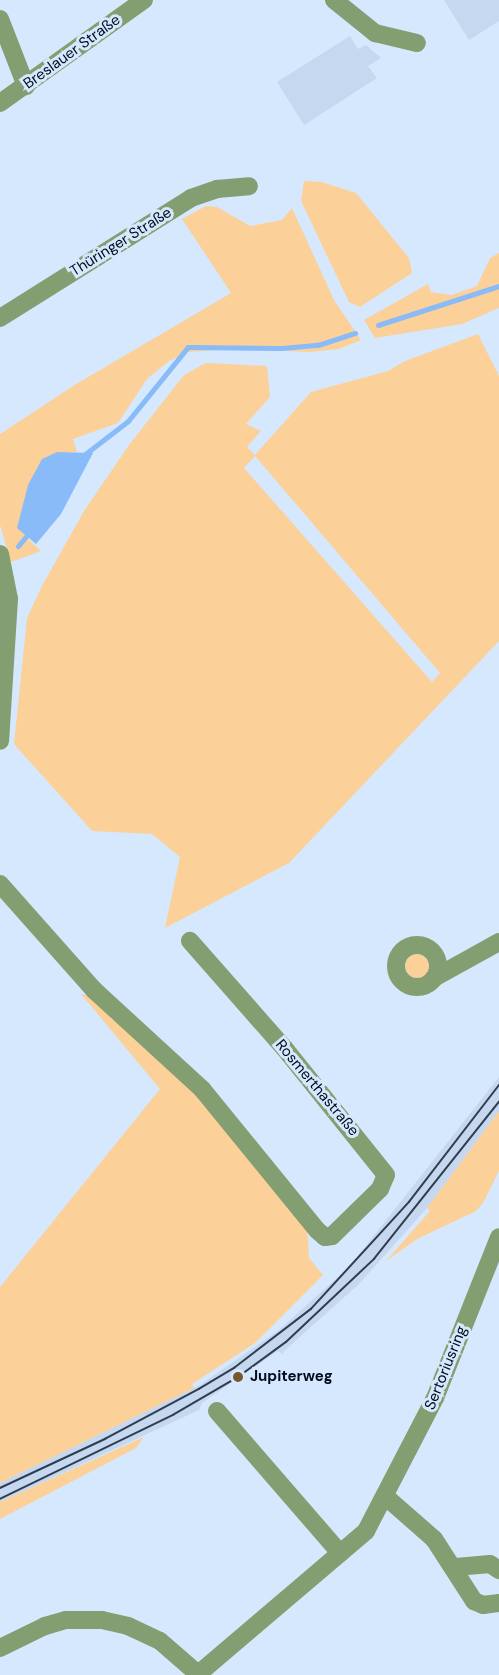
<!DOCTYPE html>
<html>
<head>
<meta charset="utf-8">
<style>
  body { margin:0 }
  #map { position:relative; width:499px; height:1675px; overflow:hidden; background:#d6e8fd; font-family:"DM Sans",sans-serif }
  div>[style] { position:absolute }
  .built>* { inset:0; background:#c5d8ef }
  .green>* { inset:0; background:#fcd099 }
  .round { border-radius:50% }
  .water>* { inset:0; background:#88bbf7 }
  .stream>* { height:5px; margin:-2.5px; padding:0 2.5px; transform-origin:2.5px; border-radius:2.5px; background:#88bbf7 }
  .street>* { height:18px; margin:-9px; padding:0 9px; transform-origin:9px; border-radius:9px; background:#839e70 }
  .street>.ring { margin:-9px; padding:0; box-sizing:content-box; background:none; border:18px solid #839e70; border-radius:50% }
  .tram>* { height:1.5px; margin:-0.75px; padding:0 0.75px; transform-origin:0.75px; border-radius:0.75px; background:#303d4f }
  .dots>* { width:16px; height:16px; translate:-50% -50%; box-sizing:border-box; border:3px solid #d6e8fd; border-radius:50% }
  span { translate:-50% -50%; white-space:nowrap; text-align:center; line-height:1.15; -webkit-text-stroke:6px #d6e8fd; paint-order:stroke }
  .street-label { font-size:15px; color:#010c1d }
  .poi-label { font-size:15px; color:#010c1d; font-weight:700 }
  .left { translate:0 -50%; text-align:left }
</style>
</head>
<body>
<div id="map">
  <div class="built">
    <div style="clip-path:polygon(444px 0,499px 0,499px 21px,469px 40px)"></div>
    <div style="clip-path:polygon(350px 36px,358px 49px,366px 45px,381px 58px,368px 66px,377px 78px,304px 125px,277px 82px)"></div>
    <div style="clip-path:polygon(499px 1077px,499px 1111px,427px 1208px,359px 1284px,283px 1352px,284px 1355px,278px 1351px,202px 1403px,199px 1410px,0 1502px,0 1483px,200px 1385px,279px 1330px,350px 1266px)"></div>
  </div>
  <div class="green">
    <div style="clip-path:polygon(304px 181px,321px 182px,356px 193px,409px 258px,412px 273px,360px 307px,349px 302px,301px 201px)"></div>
    <div style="clip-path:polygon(206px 206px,217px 207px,250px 226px,282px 220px,292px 208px,334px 300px,361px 340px,339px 349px,309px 352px,232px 349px,188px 352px,169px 361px,147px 379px,118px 423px,73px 439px,77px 452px,57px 452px,26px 537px,41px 551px,11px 562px,0 525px,0 434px,73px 386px,231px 293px,182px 219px)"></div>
    <div style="clip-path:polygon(499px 253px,499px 308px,462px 324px,375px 338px,364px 320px,428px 284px,431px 292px,452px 295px,477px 286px,490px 258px)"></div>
    <div style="clip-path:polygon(evenodd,478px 334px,499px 376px,499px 641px,289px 863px,165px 928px,180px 857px,152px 834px,92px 831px,14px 744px,27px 618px,43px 584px,84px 511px,129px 445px,184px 375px,206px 363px,267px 366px,270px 397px,246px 424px,261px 431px,247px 447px,255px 455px,311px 392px,388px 371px,405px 361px,478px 334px,255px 456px,440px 673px,432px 682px,244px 468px,255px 456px)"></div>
    <div class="round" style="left:405px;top:954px;width:24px;height:24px"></div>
    <div style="clip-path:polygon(81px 994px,94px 997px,173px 1067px,307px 1224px,309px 1258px,323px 1275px,255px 1343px,192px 1384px,194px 1388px,0 1483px,0 1287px,160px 1089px)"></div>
    <div style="clip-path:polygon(499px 1111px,499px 1171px,483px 1203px,476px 1211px,417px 1239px,386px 1261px,430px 1211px,427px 1208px)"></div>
    <div style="clip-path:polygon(144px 1437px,136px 1448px,0 1519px,0 1502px)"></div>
  </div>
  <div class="water">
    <div style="clip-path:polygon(57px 452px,93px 453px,61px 514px,36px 544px,17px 528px,28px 485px,42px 459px)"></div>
  </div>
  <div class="stream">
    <div style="left:378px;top:325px;width:127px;rotate:-17.9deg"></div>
    <div style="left:80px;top:458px;width:61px;rotate:-37.6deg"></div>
    <div style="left:128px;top:421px;width:95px;rotate:-51deg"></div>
    <div style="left:188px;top:347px;width:94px;rotate:0.6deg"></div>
    <div style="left:282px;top:348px;width:36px;rotate:-5deg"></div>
    <div style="left:318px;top:345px;width:39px;rotate:-18deg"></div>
    <div style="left:18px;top:546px;width:17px;rotate:-50deg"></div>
  </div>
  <div class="street">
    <div style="left:334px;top:0;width:53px;rotate:38.8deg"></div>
    <div style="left:375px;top:33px;width:43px;rotate:13.4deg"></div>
    <div style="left:0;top:19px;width:72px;rotate:68.8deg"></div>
    <div style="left:0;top:103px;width:177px;rotate:-35.6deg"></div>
    <div style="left:0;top:318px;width:226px;rotate:-32.1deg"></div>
    <div style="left:191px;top:198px;width:28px;rotate:-19deg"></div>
    <div style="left:217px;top:189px;width:32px;rotate:-5deg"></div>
    <div style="left:0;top:554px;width:46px;rotate:78.7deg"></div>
    <div style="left:9px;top:599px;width:142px;rotate:93.6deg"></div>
    <div style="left:0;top:884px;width:142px;rotate:48.4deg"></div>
    <div style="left:94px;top:990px;width:147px;rotate:42.5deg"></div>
    <div style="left:202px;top:1089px;width:183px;rotate:50.8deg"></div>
    <div style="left:318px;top:1231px;width:9px;rotate:41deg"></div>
    <div style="left:325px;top:1237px;width:7px;rotate:-8deg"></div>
    <div style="left:332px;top:1236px;width:67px;rotate:-44.4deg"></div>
    <div style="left:380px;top:1189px;width:15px;rotate:-67deg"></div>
    <div style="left:386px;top:1175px;width:161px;rotate:-128.7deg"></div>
    <div style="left:285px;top:1049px;width:144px;rotate:-131.3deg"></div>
    <div class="ring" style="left:396px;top:945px;width:24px;height:24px"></div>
    <div style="left:434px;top:978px;width:74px;rotate:-29deg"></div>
    <div style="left:217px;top:1411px;width:188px;rotate:49.1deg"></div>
    <div style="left:386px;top:1497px;width:64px;rotate:41.2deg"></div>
    <div style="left:434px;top:1539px;width:74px;rotate:57.2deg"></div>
    <div style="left:474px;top:1601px;width:10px;rotate:24deg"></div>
    <div style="left:483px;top:1605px;width:16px;rotate:-7deg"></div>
    <div style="left:456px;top:1567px;width:34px;rotate:-5deg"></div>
    <div style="left:490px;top:1564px;width:11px;rotate:34deg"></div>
    <div style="left:0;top:1648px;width:50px;rotate:-26.1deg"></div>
    <div style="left:45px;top:1626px;width:22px;rotate:-16deg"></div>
    <div style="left:66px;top:1620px;width:36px"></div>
    <div style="left:102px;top:1620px;width:27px;rotate:13deg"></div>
    <div style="left:128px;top:1626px;width:35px;rotate:25deg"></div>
    <div style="left:160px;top:1641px;width:50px;rotate:41deg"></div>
    <div style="left:197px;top:1675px;width:222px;rotate:-40.4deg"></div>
    <div style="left:366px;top:1531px;width:150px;rotate:-62.6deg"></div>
    <div style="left:435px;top:1398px;width:173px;rotate:-68.3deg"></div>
  </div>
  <div class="tram">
    <div style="left:0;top:1488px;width:116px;rotate:-25deg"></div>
    <div style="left:105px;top:1439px;width:106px;rotate:-28deg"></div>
    <div style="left:199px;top:1389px;width:41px;rotate:-31deg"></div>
    <div style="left:234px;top:1368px;width:97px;rotate:-37.5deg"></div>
    <div style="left:311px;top:1309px;width:145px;rotate:-47.5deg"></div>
    <div style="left:409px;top:1202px;width:148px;rotate:-52.4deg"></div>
    <div style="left:0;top:1499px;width:192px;rotate:-25.9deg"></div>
    <div style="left:173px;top:1415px;width:75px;rotate:-30.3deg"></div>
    <div style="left:238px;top:1377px;width:59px;rotate:-36.1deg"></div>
    <div style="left:286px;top:1342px;width:121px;rotate:-43.3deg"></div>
    <div style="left:374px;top:1259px;width:201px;rotate:-51.5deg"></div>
  </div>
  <div class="dots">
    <div style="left:238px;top:1377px;background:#78582e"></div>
  </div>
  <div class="street-label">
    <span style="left:72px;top:52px;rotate:-36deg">Breslauer Straße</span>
    <span style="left:121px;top:242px;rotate:-32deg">Thüringer Straße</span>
    <span style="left:317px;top:1088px;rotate:50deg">Rosmerthastraße</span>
    <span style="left:446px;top:1368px;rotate:-68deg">Sertoriusring</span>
  </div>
  <div class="poi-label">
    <span class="left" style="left:250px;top:1377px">Jupiterweg</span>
  </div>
</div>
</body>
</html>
